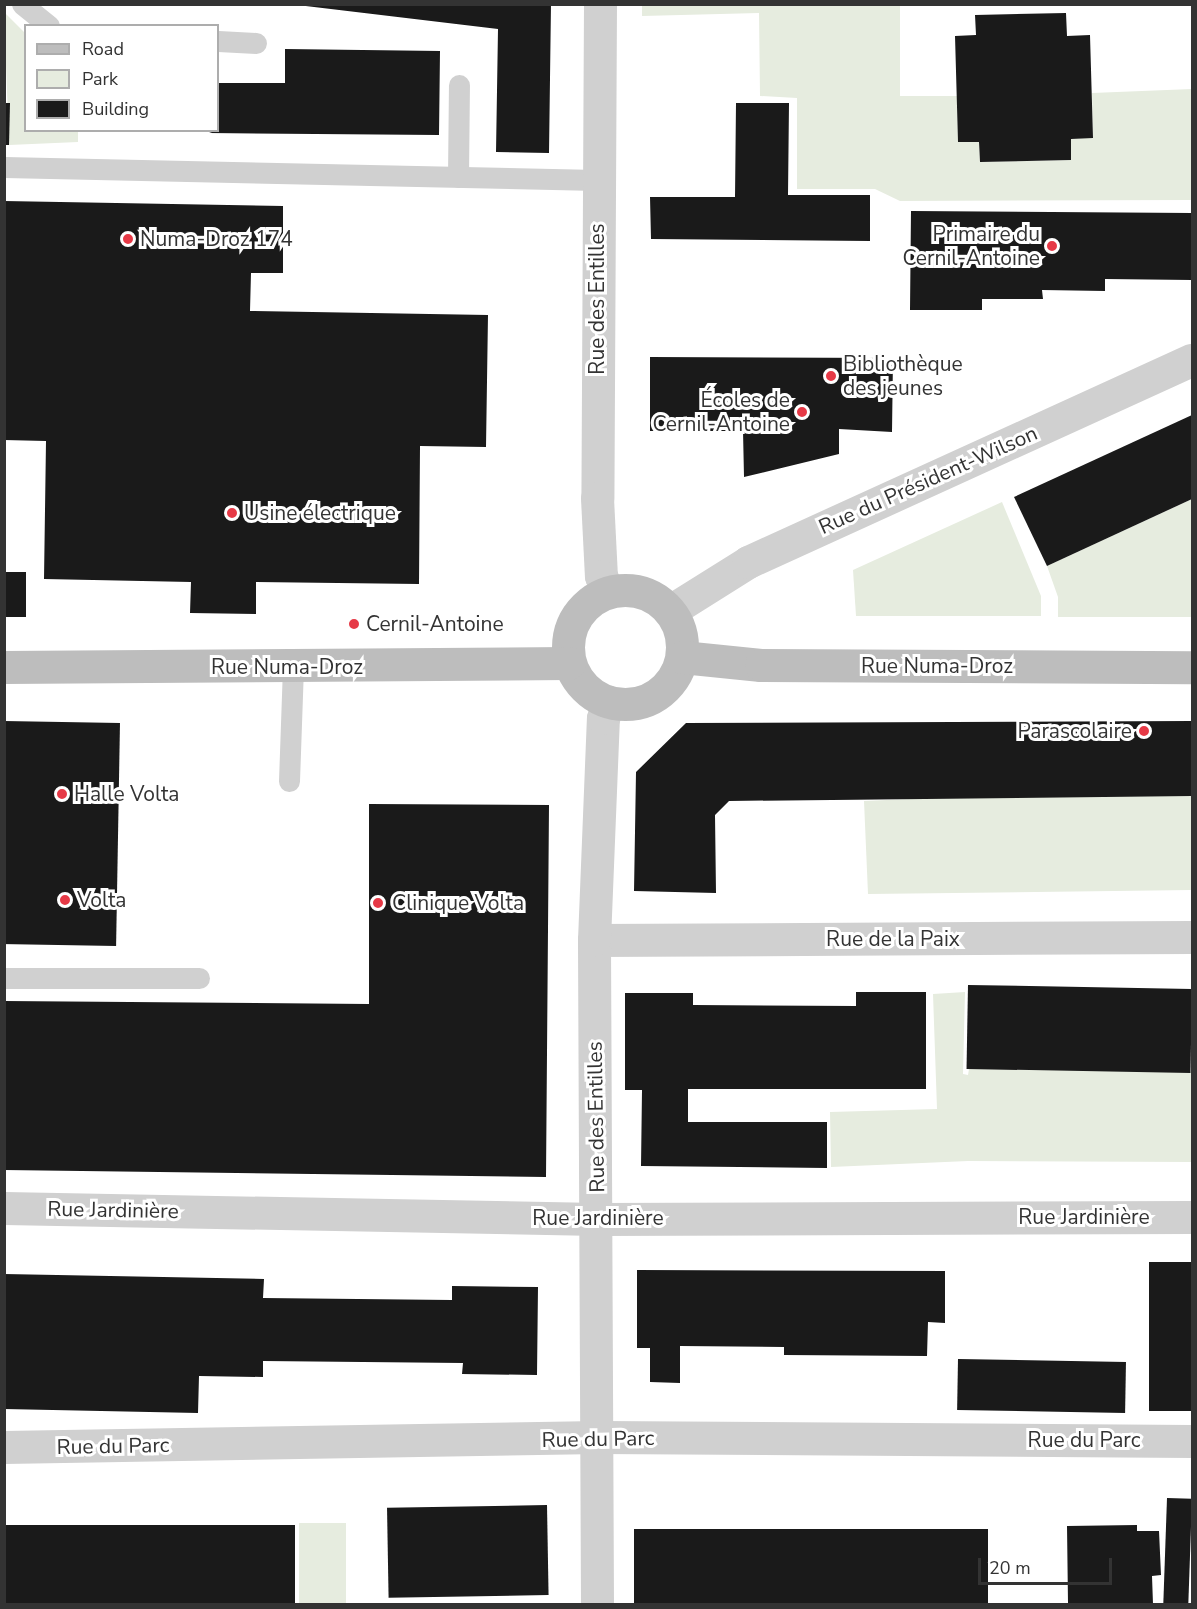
<!DOCTYPE html>
<html>
<head>
<meta charset="utf-8">
<style>
  body { margin:0 }
  #map { position:relative; width:1197px; height:1609px; overflow:hidden; background:#fff; font-family:"Nunito Sans",sans-serif }
  div>[style] { position:absolute }
  .green>* { inset:0; background:#e6ecdf; transform-origin:0 0 }
  .building>* { inset:0; background:#1a1a1a; transform-origin:0 0 }
  .service>* { height:21px; margin:-10.5px; padding:0 10.5px; transform-origin:10.5px; border-radius:10.5px; background:#d0d0d0 }
  .minor>* { height:33px; margin:-16.5px; padding:0 16.5px; transform-origin:16.5px; border-radius:16.5px; background:#d0d0d0 }
  .secondary>* { height:33px; margin:-16.5px; padding:0 16.5px; transform-origin:16.5px; border-radius:16.5px; background:#bdbdbd }
  .secondary>.ring { margin:-16.5px; padding:0; box-sizing:content-box; background:none; border:33px solid #bdbdbd; border-radius:50% }
  .dots>* { width:16px; height:16px; translate:-50% -50%; box-sizing:border-box; border:3px solid #fff; border-radius:50% }
  span { translate:-50% -50%; white-space:nowrap; text-align:center; line-height:1.15; -webkit-text-stroke:6px #fff; paint-order:stroke }
  .poi-label { font-size:21px; color:#333 }
  .right { translate:-100% -50%; text-align:right }
  .left { translate:0 -50%; text-align:left }
  .street-label { font-size:21px; color:#333 }
  .frame { position:absolute; inset:0; border:6px solid #333; pointer-events:none }
  .legend { position:absolute; left:24px; top:24px; width:195px; height:108px; box-sizing:border-box; background:#fff; border:2px solid #adadad; margin:0; padding:8px 10px; list-style:none; font-size:18px; color:#333 }
  .legend li { display:flex; align-items:center; gap:12px; height:30px }
  .legend b { width:30px; border:2px solid #adadad }
  .scale { position:absolute; left:978px; top:1558px; width:134px; height:27px; box-sizing:border-box; border:3px solid #333; border-top:0; padding-left:8px; font-size:18px; line-height:21px; white-space:nowrap; color:#333; -webkit-text-stroke:4px #fff; paint-order:stroke }
</style>
</head>
<body>
<div id="map">
  <div class="green">
    <div style="clip-path:polygon(642px 4px,900px 5px,900px 96px,957px 96px,958px 142px,979px 142px,980px 162px,1071px 160px,1071px 139px,1093px 137px,1092px 93px,1192px 89px,1192px 200px,900px 201px,875px 189px,797px 189px,797px 98px,760px 96px,759px 13px,642px 16px)"></div>
    <div style="clip-path:polygon(4px 12px,25px 33px,26px 130px,78px 131px,78px 142px,9px 145px)"></div>
    <div style="clip-path:polygon(1192px 499px,1192px 617px,1058px 617px,1058px 597px,1047px 566px)"></div>
    <div style="clip-path:polygon(1002px 502px,1041px 596px,1041px 616px,856px 616px,853px 570px)"></div>
    <div style="clip-path:polygon(978px 796px,1192px 796px,1192px 890px,868px 894px,864px 801px)"></div>
    <div style="clip-path:polygon(965px 992px,963px 1074px,968px 1075px,969px 1069px,1192px 1071px,1192px 1162px,968px 1161px,831px 1167px,830px 1112px,937px 1109px,933px 994px)"></div>
    <div style="left:299px;top:1523px;width:47px;height:81px"></div>
  </div>
  <div class="building">
    <div style="clip-path:polygon(289px 4px,551px 4px,549px 153px,496px 152px,498px 29px)"></div>
    <div style="clip-path:polygon(1066px 13px,1067px 36px,1090px 35px,1093px 138px,1071px 139px,1071px 160px,980px 162px,979px 142px,958px 142px,955px 36px,976px 35px,975px 15px)"></div>
    <div style="clip-path:polygon(285px 49px,440px 51px,439px 135px,209px 133px,218px 130px,218px 83px,285px 83px)"></div>
    <div style="clip-path:polygon(4px 103px,10px 103px,9px 145px,4px 145px)"></div>
    <div style="clip-path:polygon(736px 103px,789px 103px,788px 195px,870px 195px,870px 241px,651px 239px,650px 197px,735px 197px)"></div>
    <div style="clip-path:polygon(4px 201px,283px 206px,283px 273px,251px 273px,250px 311px,488px 315px,486px 447px,420px 446px,419px 584px,256px 582px,256px 614px,190px 613px,191px 582px,44px 579px,46px 441px,4px 440px)"></div>
    <div style="clip-path:polygon(911px 211px,1192px 213px,1192px 280px,1105px 279px,1105px 291px,1042px 290px,1043px 299px,982px 299px,982px 310px,910px 310px)"></div>
    <div style="clip-path:polygon(650px 357px,893px 358px,892px 432px,839px 429px,839px 454px,744px 477px,743px 431px,650px 431px)"></div>
    <div style="clip-path:polygon(1192px 415px,1192px 499px,1047px 566px,1014px 497px)"></div>
    <div style="left:4px;top:572px;width:22px;height:45px"></div>
    <div style="left:4px;top:721px;width:116px;height:223px;rotate:1deg"></div>
    <div style="clip-path:polygon(1192px 721px,1192px 796px,729px 801px,715px 815px,716px 893px,634px 891px,636px 772px,686px 723px)"></div>
    <div style="clip-path:polygon(369px 804px,549px 805px,546px 1177px,4px 1170px,4px 1001px,369px 1004px)"></div>
    <div style="left:968px;top:985px;width:224px;height:84px;rotate:1deg"></div>
    <div style="clip-path:polygon(856px 992px,926px 992px,926px 1089px,688px 1089px,688px 1122px,827px 1122px,827px 1168px,641px 1166px,642px 1090px,625px 1090px,625px 993px,693px 993px,693px 1005px,856px 1006px)"></div>
    <div style="left:1149px;top:1262px;width:43px;height:149px"></div>
    <div style="clip-path:polygon(637px 1270px,945px 1271px,945px 1323px,928px 1322px,927px 1356px,784px 1355px,784px 1347px,680px 1346px,680px 1383px,650px 1382px,650px 1348px,637px 1348px)"></div>
    <div style="clip-path:polygon(4px 1274px,264px 1279px,263px 1298px,452px 1300px,452px 1286px,538px 1287px,537px 1375px,462px 1374px,463px 1363px,263px 1361px,263px 1377px,199px 1376px,198px 1413px,4px 1409px)"></div>
    <div style="left:958px;top:1359px;width:168px;height:51px;rotate:1deg"></div>
    <div style="left:1167px;top:1498px;width:25px;height:106px;rotate:2deg"></div>
    <div style="left:547px;top:1505px;width:90px;height:160px;rotate:89deg"></div>
    <div style="left:4px;top:1525px;width:291px;height:79px"></div>
    <div style="clip-path:polygon(1137px 1525px,1137px 1531px,1159px 1531px,1161px 1575px,1152px 1576px,1153px 1604px,1068px 1604px,1067px 1526px)"></div>
    <div style="left:634px;top:1529px;width:354px;height:75px"></div>
  </div>
  <div class="service">
    <div style="left:22px;top:4px;width:35px;rotate:39deg"></div>
    <div style="left:218px;top:41px;width:38px;rotate:3deg"></div>
    <div style="left:4px;top:167px;width:593px;rotate:1.26deg"></div>
    <div style="left:458px;top:177px;width:92px;rotate:-89.4deg"></div>
    <div style="left:289px;top:781px;width:114px;rotate:-88deg"></div>
    <div style="left:4px;top:978px;width:195px"></div>
  </div>
  <div class="minor">
    <div style="left:600px;top:4px;width:494px;rotate:90.3deg"></div>
    <div style="left:597px;top:498px;width:78px;rotate:87.1deg"></div>
    <div style="left:601px;top:576px;width:17px;rotate:66deg"></div>
    <div style="left:670px;top:611px;width:92px;rotate:-32.1deg"></div>
    <div style="left:748px;top:562px;width:488px;rotate:-24.5deg"></div>
    <div style="left:594px;top:940px;width:598px;rotate:-0.29deg"></div>
    <div style="left:4px;top:1208px;width:594px;rotate:1.06deg"></div>
    <div style="left:598px;top:1219px;width:594px;rotate:-0.19deg"></div>
    <div style="left:4px;top:1447px;width:595px;rotate:-0.96deg"></div>
    <div style="left:599px;top:1437px;width:593px;rotate:0.39deg"></div>
    <div style="left:597px;top:1604px;width:664px;rotate:-90.26deg"></div>
    <div style="left:594px;top:940px;width:222px;rotate:-87.7deg"></div>
    <div style="left:603px;top:718px;width:17px;rotate:-69deg"></div>
  </div>
  <div class="secondary">
    <div class="ring" style="left:568px;top:590px;width:81px;height:81px"></div>
    <div style="left:682px;top:657px;width:79px;rotate:5.8deg"></div>
    <div style="left:761px;top:665px;width:431px;rotate:0.3deg"></div>
    <div style="left:4px;top:667px;width:565px;rotate:-0.41deg"></div>
  </div>
  <div class="dots">
    <div style="left:128px;top:239px;background:#e63946"></div>
    <div style="left:1052px;top:246px;background:#e63946"></div>
    <div style="left:831px;top:376px;background:#e63946"></div>
    <div style="left:802px;top:412px;background:#e63946"></div>
    <div style="left:232px;top:513px;background:#e63946"></div>
    <div style="left:354px;top:624px;background:#e63946"></div>
    <div style="left:1144px;top:731px;background:#e63946"></div>
    <div style="left:62px;top:794px;background:#e63946"></div>
    <div style="left:65px;top:900px;background:#e63946"></div>
    <div style="left:378px;top:903px;background:#e63946"></div>
  </div>
  <div class="poi-label">
    <span class="right" style="left:1040px;top:246px">Primaire du<br>Cernil-Antoine</span>
    <span class="left" style="left:140px;top:239px">Numa-Droz 174</span>
    <span class="left" style="left:843px;top:376px">Bibliothèque<br>des jeunes</span>
    <span class="right" style="left:790px;top:412px">Écoles de<br>Cernil-Antoine</span>
    <span class="left" style="left:244px;top:513px">Usine électrique</span>
    <span class="left" style="left:366px;top:624px">Cernil-Antoine</span>
    <span class="right" style="left:1132px;top:731px">Parascolaire</span>
    <span class="left" style="left:74px;top:794px">Halle Volta</span>
    <span class="left" style="left:77px;top:900px">Volta</span>
    <span class="left" style="left:392px;top:903px">Clinique Volta</span>
  </div>
  <div class="street-label">
    <span style="left:597px;top:299px;rotate:-90deg">Rue des Entilles</span>
    <span style="left:928px;top:480px;rotate:-24deg">Rue du Président-Wilson</span>
    <span style="left:937px;top:666px">Rue Numa-Droz</span>
    <span style="left:287px;top:667px">Rue Numa-Droz</span>
    <span style="left:893px;top:939px">Rue de la Paix</span>
    <span style="left:596px;top:1117px;rotate:-91deg">Rue des Entilles</span>
    <span style="left:113px;top:1210px;rotate:1deg">Rue Jardinière</span>
    <span style="left:1084px;top:1217px">Rue Jardinière</span>
    <span style="left:598px;top:1218px">Rue Jardinière</span>
    <span style="left:598px;top:1439px;rotate:-1deg">Rue du Parc</span>
    <span style="left:1084px;top:1440px">Rue du Parc</span>
    <span style="left:113px;top:1446px;rotate:-1deg">Rue du Parc</span>
  </div>
  <div class="frame"></div>
  <ul class="legend">
  <li><b style="height:8px;background:#bdbdbd"></b>Road</li>
  <li><b style="height:16px;background:#e6ecdf"></b>Park</li>
  <li><b style="height:16px;background:#1a1a1a"></b>Building</li>
  </ul>
  <div class="scale">20 m</div>
</div>
</body>
</html>
